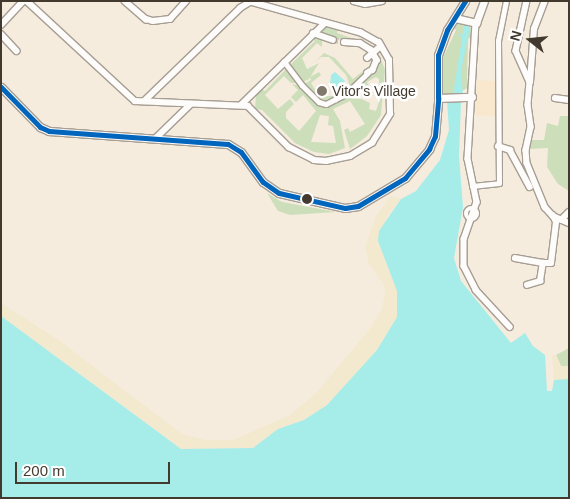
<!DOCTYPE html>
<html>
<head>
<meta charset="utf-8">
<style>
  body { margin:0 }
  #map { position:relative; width:570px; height:499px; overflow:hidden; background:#f5ecde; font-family:Helvetica,sans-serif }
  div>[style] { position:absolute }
  .built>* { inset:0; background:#f9e8cd; transform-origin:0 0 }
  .green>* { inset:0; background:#ccdeba }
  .sand>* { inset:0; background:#f3e9cf }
  .water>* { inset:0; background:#a6ece9 }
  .minor-tunnel>* { height:5.5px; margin-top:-2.75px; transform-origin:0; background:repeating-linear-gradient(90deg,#d1c8bb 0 5.5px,transparent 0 8.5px) }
  .roads { filter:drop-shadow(1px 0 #a69e93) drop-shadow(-1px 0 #a69e93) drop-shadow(0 1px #a69e93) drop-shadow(0 -1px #a69e93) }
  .pedestrian>* { height:4.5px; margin:-2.25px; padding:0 2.25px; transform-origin:2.25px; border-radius:2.25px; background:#fefcfa }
  .pedestrian>.ring { margin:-2.25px; padding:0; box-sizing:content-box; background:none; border:4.5px solid #fefcfa; border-radius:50% }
  .minor>* { height:5.5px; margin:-2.75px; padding:0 2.75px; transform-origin:2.75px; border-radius:2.75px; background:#fefcfa }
  .tertiary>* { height:7px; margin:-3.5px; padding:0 3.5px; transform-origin:3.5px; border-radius:3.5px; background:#fefcfa }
  .bus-1>* { height:5px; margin:-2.5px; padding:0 2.5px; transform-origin:2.5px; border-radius:2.5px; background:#0065bd }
  .dots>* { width:14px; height:14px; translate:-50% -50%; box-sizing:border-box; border:2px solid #fff; border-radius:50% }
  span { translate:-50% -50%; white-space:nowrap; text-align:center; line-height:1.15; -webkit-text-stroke:5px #fff; paint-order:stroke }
  .poi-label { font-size:14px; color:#423a2e }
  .left { translate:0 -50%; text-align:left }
  .frame { position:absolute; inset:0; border:2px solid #423a2e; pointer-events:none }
  .north { position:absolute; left:505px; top:15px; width:50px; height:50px; -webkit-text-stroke:4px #fff; paint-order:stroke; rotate:286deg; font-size:14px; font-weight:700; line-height:20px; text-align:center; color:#423a2e }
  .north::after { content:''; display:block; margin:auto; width:18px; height:22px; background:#423a2e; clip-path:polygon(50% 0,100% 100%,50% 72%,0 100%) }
  .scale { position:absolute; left:15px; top:462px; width:155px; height:22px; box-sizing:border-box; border:2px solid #423a2e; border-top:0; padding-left:6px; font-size:15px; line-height:18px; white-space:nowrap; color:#423a2e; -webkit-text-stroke:4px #fff; paint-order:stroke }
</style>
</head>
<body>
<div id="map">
  <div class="built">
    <div style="left:477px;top:80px;width:20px;height:35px;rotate:3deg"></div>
  </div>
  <div class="green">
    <div style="clip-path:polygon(456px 23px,474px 29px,474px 35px,468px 39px,467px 78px,471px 86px,462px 91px,463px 95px,443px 95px,441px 62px,456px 30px,453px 27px)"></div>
    <div style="clip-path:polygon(327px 26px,338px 29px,337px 33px,374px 46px,370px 48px,320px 33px)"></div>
    <div style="clip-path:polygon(312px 38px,322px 40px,322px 47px,317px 43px,302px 58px,307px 69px,319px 63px,309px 79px,303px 82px,290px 65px,315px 41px)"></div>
    <div style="clip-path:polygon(evenodd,378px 51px,385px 70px,381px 115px,367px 136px,350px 149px,344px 130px,348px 128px,350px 132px,365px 124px,350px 101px,333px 109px,340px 121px,345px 148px,329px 154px,314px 152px,295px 143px,262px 110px,255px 109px,256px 95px,262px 89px,265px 91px,288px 67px,300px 83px,291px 83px,284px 76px,265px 95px,278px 109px,290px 99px,294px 104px,286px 112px,286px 118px,299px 131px,316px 111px,303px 95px,296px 102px,291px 97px,298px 90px,292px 84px,301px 86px,326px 106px,332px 104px,370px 74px,375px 74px,380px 60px,376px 53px,378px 51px,376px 77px,379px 79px,380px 98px,376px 111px,369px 109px,370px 103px,355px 96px,356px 92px,369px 86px,367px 82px,376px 77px,378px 51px,320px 115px,329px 116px,328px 125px,333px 126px,336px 143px,311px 142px,320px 115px)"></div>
    <div style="clip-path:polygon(324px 53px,335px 58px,353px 79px,372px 64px,369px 58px,375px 60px,373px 67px,345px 93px,327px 103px,304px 84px,311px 80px,310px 77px,319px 72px,321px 75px,311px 83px,319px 96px,337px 96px,349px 83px,346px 75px,329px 57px,321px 57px,314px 63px)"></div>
    <div style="clip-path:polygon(560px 116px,569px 116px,569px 191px,558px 184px,547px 167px,548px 148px,529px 149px,532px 140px,544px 140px,547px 123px,558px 126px)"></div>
    <div style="clip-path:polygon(267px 193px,282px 202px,336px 212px,290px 215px,278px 211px)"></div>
    <div style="clip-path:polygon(569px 348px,569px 366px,561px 366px,556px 355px)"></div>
  </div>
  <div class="sand">
    <div style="clip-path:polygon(391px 196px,401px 199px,388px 215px,378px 241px,397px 291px,397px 317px,377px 350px,327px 405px,304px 420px,278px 429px,253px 448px,181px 449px,1px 316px,1px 303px,60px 341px,182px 434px,205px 440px,233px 440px,290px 415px,316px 393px,369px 330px,382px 309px,385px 294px,384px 285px,369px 264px,365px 247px,376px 216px)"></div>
    <div style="clip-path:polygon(552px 355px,556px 355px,561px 366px,569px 366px,569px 379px,554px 380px)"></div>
  </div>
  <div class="water">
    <div style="clip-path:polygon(464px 25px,470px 27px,461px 71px,463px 95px,453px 95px,462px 38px,459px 34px,463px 34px)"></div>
    <div style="clip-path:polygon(335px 72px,345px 81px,335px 93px,330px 85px,331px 75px)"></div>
    <div style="clip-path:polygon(447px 101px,461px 102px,459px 156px,463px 207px,454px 258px,461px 281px,511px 343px,525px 333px,533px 346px,545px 355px,547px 391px,552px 391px,554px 380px,569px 379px,569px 498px,1px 498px,1px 316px,181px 449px,253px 448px,278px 429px,304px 420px,327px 405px,377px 350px,397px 317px,397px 291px,378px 241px,379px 231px,401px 199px,416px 191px,440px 160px,449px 130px)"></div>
  </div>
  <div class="minor-tunnel">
    <div style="left:333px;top:40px;width:11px;rotate:10deg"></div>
  </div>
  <div class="roads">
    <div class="pedestrian">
      <div style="left:284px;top:61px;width:30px;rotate:53deg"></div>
      <div style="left:302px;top:85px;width:24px;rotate:45deg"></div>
      <div style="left:319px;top:102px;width:7px;rotate:16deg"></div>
      <div style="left:326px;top:104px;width:22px;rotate:-27deg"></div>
      <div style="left:346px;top:94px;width:30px;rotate:-44deg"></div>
      <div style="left:472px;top:186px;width:27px;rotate:-6deg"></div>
      <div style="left:499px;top:183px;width:142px;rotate:-90.4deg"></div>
      <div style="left:498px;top:41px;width:41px;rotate:-78.7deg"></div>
      <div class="ring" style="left:466px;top:208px;width:7.5px;height:7.5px"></div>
    </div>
    <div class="minor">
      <div style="left:27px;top:1px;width:147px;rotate:42.8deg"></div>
      <div style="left:135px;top:101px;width:113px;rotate:2.5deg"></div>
      <div style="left:248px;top:106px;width:58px;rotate:45deg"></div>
      <div style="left:289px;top:147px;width:28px;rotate:27deg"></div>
      <div style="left:314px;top:160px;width:12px;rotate:5deg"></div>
      <div style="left:326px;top:161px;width:25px;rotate:-12deg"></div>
      <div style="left:350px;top:156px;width:26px;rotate:-31deg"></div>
      <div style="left:372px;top:143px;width:34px;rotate:-58deg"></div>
      <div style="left:390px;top:114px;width:54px;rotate:-91.1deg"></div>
      <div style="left:389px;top:60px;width:20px;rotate:-120deg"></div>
      <div style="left:379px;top:43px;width:21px;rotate:-151deg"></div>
      <div style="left:361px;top:33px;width:114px;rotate:-164.3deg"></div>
      <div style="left:251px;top:2px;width:12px;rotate:149deg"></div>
      <div style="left:241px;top:8px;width:134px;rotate:135.9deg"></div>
      <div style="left:125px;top:1px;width:28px;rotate:41deg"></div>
      <div style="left:146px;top:19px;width:7px;rotate:16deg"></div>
      <div style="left:153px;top:21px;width:17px;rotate:-7deg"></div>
      <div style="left:170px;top:19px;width:24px;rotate:-48deg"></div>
      <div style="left:354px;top:1px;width:11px;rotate:15deg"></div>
      <div style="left:365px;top:4px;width:17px;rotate:-10deg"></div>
      <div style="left:527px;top:1px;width:51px;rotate:102.4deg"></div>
      <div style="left:516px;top:51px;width:34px;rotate:66deg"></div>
      <div style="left:530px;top:82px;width:23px;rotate:95deg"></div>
      <div style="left:528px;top:105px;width:22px;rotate:82deg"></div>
      <div style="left:531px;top:127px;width:24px;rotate:102deg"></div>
      <div style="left:526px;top:150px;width:13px;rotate:86deg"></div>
      <div style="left:527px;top:163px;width:48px;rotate:67.8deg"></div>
      <div style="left:545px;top:207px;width:12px;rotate:48deg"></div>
      <div style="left:553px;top:216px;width:17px;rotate:24deg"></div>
      <div style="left:476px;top:23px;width:136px;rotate:93.4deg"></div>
      <div style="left:468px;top:159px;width:44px;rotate:78.2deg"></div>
      <div style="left:477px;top:202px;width:39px;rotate:109deg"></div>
      <div style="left:464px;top:239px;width:27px;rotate:90deg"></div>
      <div style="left:464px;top:266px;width:27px;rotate:63deg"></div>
      <div style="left:476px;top:290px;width:50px;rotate:47.4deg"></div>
      <div style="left:1px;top:25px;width:33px;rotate:-47deg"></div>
      <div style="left:313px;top:33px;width:21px;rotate:19deg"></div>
      <div style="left:1px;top:34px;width:23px;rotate:47deg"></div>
      <div style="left:344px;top:42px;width:16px;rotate:4deg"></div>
      <div style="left:360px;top:43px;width:13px;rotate:32deg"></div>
      <div style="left:371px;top:50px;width:12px;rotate:59deg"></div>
      <div style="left:377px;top:60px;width:11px;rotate:112deg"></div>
      <div style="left:373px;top:70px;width:6px;rotate:149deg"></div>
      <div style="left:367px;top:58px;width:18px;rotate:-41deg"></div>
      <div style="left:530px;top:82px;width:53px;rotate:-85.7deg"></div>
      <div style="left:534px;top:29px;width:30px;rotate:-69deg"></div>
      <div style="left:555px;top:98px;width:14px;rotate:8deg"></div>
      <div style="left:241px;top:105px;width:117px;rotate:-44.3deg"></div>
      <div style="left:155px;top:139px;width:50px;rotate:-44.2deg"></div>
      <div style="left:498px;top:146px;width:13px;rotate:18deg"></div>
      <div style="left:510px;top:150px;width:42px;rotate:61.6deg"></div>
      <div style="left:561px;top:220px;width:11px;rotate:-45deg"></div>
      <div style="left:515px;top:258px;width:28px;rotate:10deg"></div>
      <div style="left:527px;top:285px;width:14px;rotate:-17deg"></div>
      <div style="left:540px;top:281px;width:18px;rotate:-81deg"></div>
      <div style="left:543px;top:263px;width:8px"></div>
      <div style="left:551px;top:263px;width:41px;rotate:-83deg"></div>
      <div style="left:556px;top:222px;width:7px;rotate:-117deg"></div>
    </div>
    <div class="tertiary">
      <div style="left:455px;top:18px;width:22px;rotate:13deg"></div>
      <div style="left:476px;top:23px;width:23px;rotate:-70deg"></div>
      <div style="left:1px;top:87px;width:56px;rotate:45.7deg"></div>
      <div style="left:40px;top:127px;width:10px;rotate:24deg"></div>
      <div style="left:49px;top:131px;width:179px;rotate:4.2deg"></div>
      <div style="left:228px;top:144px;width:15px;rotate:32deg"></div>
      <div style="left:241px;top:152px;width:37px;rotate:54deg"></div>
      <div style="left:263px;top:182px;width:19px;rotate:35deg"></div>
      <div style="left:279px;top:193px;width:68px;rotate:12.8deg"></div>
      <div style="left:345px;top:208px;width:13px;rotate:-9deg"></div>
      <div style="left:358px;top:206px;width:55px;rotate:-30.8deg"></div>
      <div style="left:405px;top:178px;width:38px;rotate:-50deg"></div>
      <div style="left:429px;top:149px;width:14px;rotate:-65deg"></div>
      <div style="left:435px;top:136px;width:38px;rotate:-85deg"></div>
      <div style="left:438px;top:98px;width:43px;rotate:-90deg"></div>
      <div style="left:438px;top:55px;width:27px;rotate:-70deg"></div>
      <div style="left:447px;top:30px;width:34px;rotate:-58deg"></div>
      <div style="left:438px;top:98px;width:34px;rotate:-2deg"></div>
    </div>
  </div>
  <div class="bus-1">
    <div style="left:1px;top:87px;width:56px;rotate:45.7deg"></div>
    <div style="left:40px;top:127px;width:10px;rotate:24deg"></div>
    <div style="left:49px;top:131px;width:179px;rotate:4.2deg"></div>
    <div style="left:228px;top:144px;width:15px;rotate:32deg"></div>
    <div style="left:241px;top:152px;width:37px;rotate:54deg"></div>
    <div style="left:263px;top:182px;width:19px;rotate:35deg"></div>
    <div style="left:279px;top:193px;width:68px;rotate:12.8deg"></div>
    <div style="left:345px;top:208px;width:13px;rotate:-9deg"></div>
    <div style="left:358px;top:206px;width:55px;rotate:-30.8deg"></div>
    <div style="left:405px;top:178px;width:38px;rotate:-50deg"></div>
    <div style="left:429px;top:149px;width:14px;rotate:-65deg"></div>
    <div style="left:435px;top:136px;width:38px;rotate:-85deg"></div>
    <div style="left:438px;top:98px;width:43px;rotate:-90deg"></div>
    <div style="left:438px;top:55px;width:27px;rotate:-70deg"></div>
    <div style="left:447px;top:30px;width:34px;rotate:-58deg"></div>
  </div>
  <div class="dots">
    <div style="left:322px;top:91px;background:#81786c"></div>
    <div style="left:307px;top:199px;background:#423a2e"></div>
  </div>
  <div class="poi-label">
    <span class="left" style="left:332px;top:91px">Vitor's Village</span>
  </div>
  <div class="frame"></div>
  <div class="north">N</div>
  <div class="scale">200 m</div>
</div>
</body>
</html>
